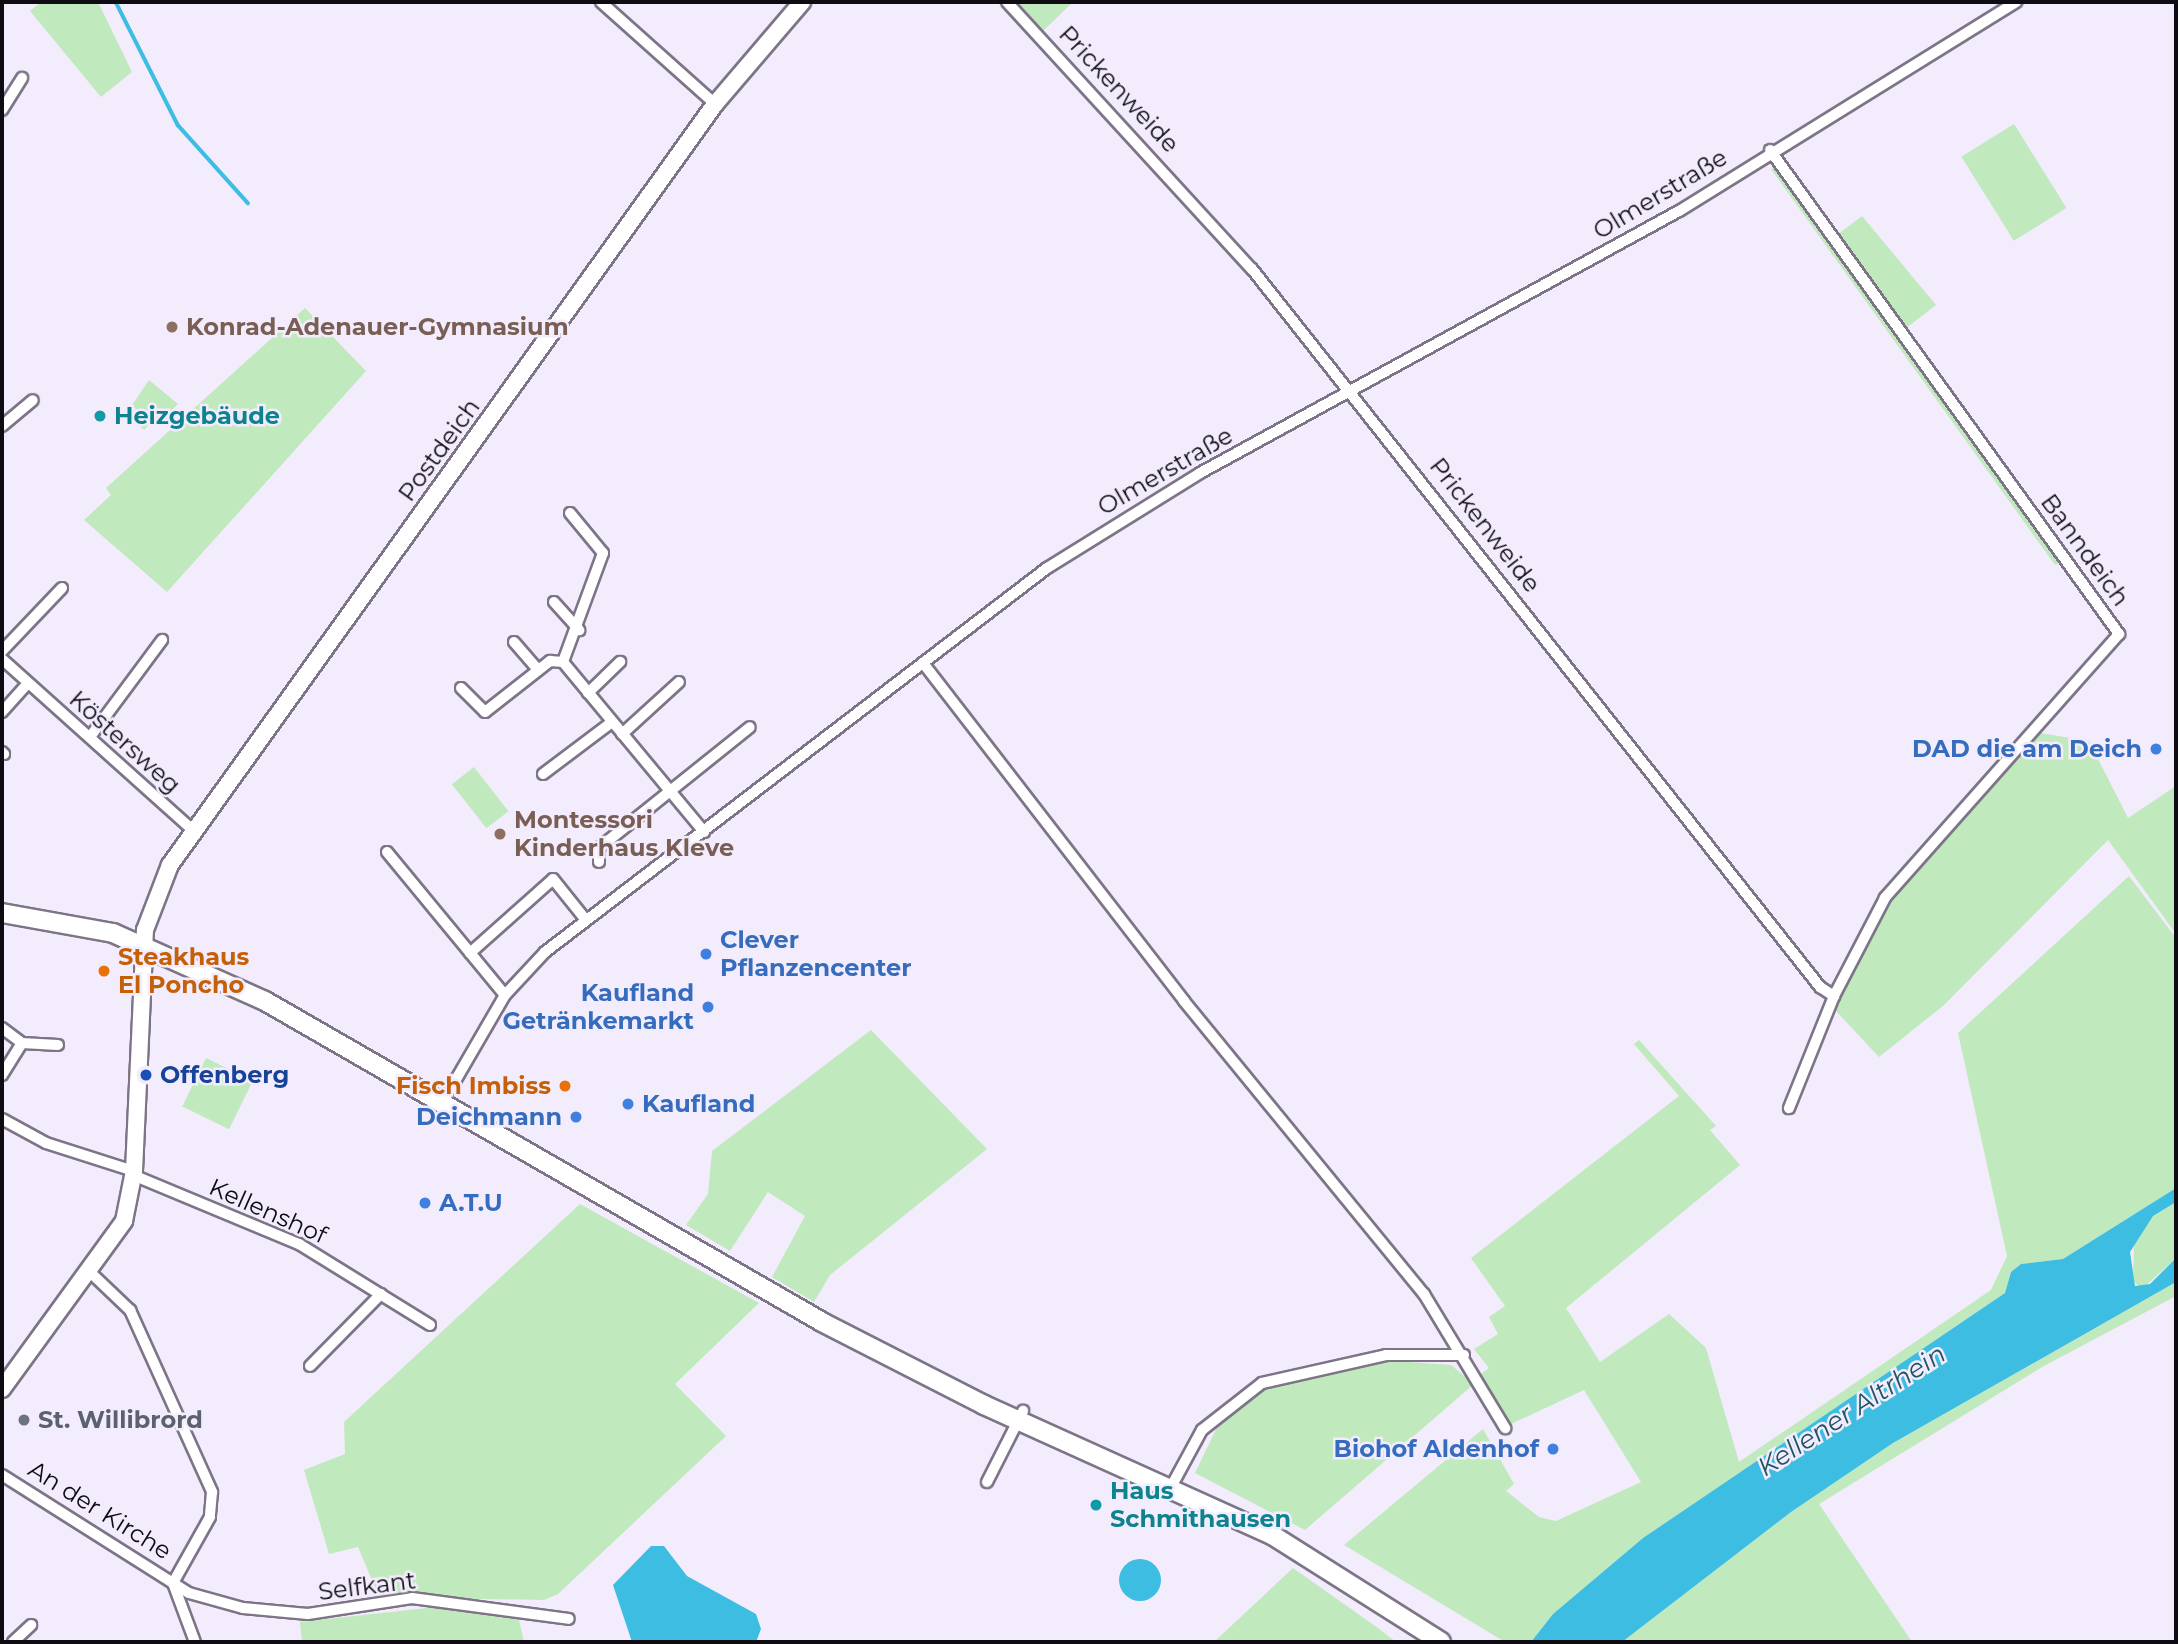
<!DOCTYPE html>
<html>
<head>
<meta charset="utf-8">
<style>
  body { margin:0 }
  #map { position:relative; width:2178px; height:1644px; overflow:hidden; background:#f3ecfd; font-family:Montserrat,sans-serif }
  div>[style] { position:absolute }
  .green>* { inset:0; background:#c0e9bd; transform-origin:0 0 }
  .water>* { inset:0; background:#3cbde1 }
  .round { border-radius:50% }
  .stream>* { height:3.5px; margin:-1.75px; padding:0 1.75px; transform-origin:1.75px; border-radius:1.75px; background:#3cbde1 }
  .roads { filter:drop-shadow(2px 0 #7d7587) drop-shadow(-2px 0 #7d7587) drop-shadow(0 2px #7d7587) drop-shadow(0 -2px #7d7587) }
  .street>* { height:10px; margin:-5px; padding:0 5px; transform-origin:5px; border-radius:5px; background:#fff }
  .secondary>* { height:16px; margin:-8px; padding:0 8px; transform-origin:8px; border-radius:8px; background:#fff }
  .primary>* { height:18px; margin:-9px; padding:0 9px; transform-origin:9px; border-radius:9px; background:#fff }
  .dots>* { width:19px; height:19px; translate:-50% -50%; box-sizing:border-box; border:4px solid #f3ecfd; border-radius:50% }
  span { translate:-50% -50%; white-space:nowrap; text-align:center; line-height:1.15; -webkit-text-stroke:5px #f3ecfd; paint-order:stroke }
  .street-label { font-size:24px; color:#0e0b12 }
  .education-label { font-size:24px; color:#785e54; font-weight:700 }
  .left { translate:0 -50%; text-align:left }
  .culture-label { font-size:24px; color:#0d838f; font-weight:700 }
  .shop-label { font-size:24px; color:#366cbe; font-weight:700 }
  .right { translate:-100% -50%; text-align:right }
  .food-label { font-size:24px; color:#c56008; font-weight:700 }
  .transit-label { font-size:24px; color:#164399; font-weight:700 }
  .worship-label { font-size:24px; color:#5b616d; font-weight:700 }
  .water-label { font-size:26px; color:#205464; font-style:italic }
  .frame { position:absolute; inset:0; border:4px solid #0e0b12; pointer-events:none }
</style>
</head>
<body>
<div id="map">
  <div class="green">
    <div style="clip-path:polygon(41px 2px,98px 2px,132px 72px,101px 97px,30px 11px)"></div>
    <div style="clip-path:polygon(1012px 2px,1073px 2px,1042px 32px)"></div>
    <div style="left:2014px;top:124px;width:99px;height:62px;rotate:58deg"></div>
    <div style="clip-path:polygon(1777px 167px,2063px 562px,2055px 565px,1771px 169px)"></div>
    <div style="clip-path:polygon(1862px 216px,1936px 305px,1909px 326px,1902px 326px,1837px 235px)"></div>
    <div style="clip-path:polygon(305px 308px,366px 371px,167px 592px,84px 520px,111px 495px,106px 488px)"></div>
    <div style="clip-path:polygon(149px 380px,178px 404px,158px 425px,153px 421px,144px 430px,133px 419px,139px 413px,132px 405px)"></div>
    <div style="clip-path:polygon(2040px 733px,2089px 741px,2128px 818px,2176px 786px,2176px 934px,2108px 840px,1944px 1005px,1879px 1057px,1834px 1009px,1881px 908px)"></div>
    <div style="left:474px;top:767px;width:56px;height:28px;rotate:52deg"></div>
    <div style="clip-path:polygon(2129px 876px,2176px 938px,2176px 1188px,2063px 1259px,2021px 1264px,2011px 1272px,2005px 1293px,1643px 1538px,1553px 1614px,1531px 1642px,1505px 1642px,1344px 1545px,1483px 1429px,1514px 1484px,1506px 1491px,1539px 1517px,1556px 1521px,1641px 1482px,1584px 1390px,1511px 1424px,1495px 1403px,1481px 1374px,1489px 1368px,1474px 1349px,1498px 1334px,1489px 1317px,1505px 1306px,1471px 1258px,1679px 1096px,1634px 1044px,1639px 1040px,1716px 1126px,1710px 1130px,1740px 1165px,1566px 1308px,1600px 1362px,1669px 1314px,1706px 1348px,1739px 1462px,1991px 1290px,2007px 1256px,1958px 1033px)"></div>
    <div style="clip-path:polygon(871px 1030px,987px 1149px,830px 1275px,814px 1302px,772px 1277px,805px 1216px,768px 1192px,730px 1251px,686px 1225px,708px 1194px,712px 1151px)"></div>
    <div style="left:206px;top:1058px;width:52px;height:54px;rotate:26deg"></div>
    <div style="clip-path:polygon(2176px 1202px,2176px 1258px,2142px 1289px,2133px 1281px,2134px 1240px,2153px 1216px)"></div>
    <div style="clip-path:polygon(580px 1204px,759px 1303px,675px 1384px,726px 1436px,558px 1594px,544px 1600px,379px 1597px,358px 1547px,329px 1554px,304px 1470px,345px 1454px,344px 1422px)"></div>
    <div style="clip-path:polygon(2176px 1282px,2176px 1296px,2042px 1367px,1819px 1504px,1912px 1642px,1622px 1642px,1791px 1512px,1893px 1443px)"></div>
    <div style="clip-path:polygon(1394px 1361px,1451px 1365px,1474px 1384px,1305px 1530px,1195px 1473px,1218px 1425px,1257px 1392px,1339px 1367px)"></div>
    <div style="clip-path:polygon(1293px 1568px,1378px 1628px,1396px 1642px,1214px 1642px)"></div>
    <div style="clip-path:polygon(436px 1607px,518px 1616px,524px 1642px,302px 1642px,300px 1622px)"></div>
  </div>
  <div class="water">
    <div style="clip-path:polygon(2176px 1188px,2176px 1202px,2153px 1216px,2130px 1252px,2135px 1286px,2150px 1284px,2176px 1258px,2176px 1282px,1893px 1443px,1791px 1512px,1622px 1642px,1531px 1642px,1553px 1614px,1643px 1538px,2005px 1293px,2011px 1272px,2021px 1264px,2063px 1259px)"></div>
    <div style="clip-path:polygon(651px 1546px,664px 1546px,687px 1576px,756px 1614px,761px 1629px,756px 1642px,632px 1642px,613px 1585px)"></div>
    <div class="round" style="left:1119px;top:1559px;width:42px;height:42px"></div>
  </div>
  <div class="stream">
    <div style="left:116px;top:2px;width:138px;rotate:63.2deg"></div>
    <div style="left:178px;top:125px;width:105px;rotate:48.1deg"></div>
  </div>
  <div class="roads">
    <div class="street">
      <div style="left:601px;top:2px;width:153px;rotate:41.8deg"></div>
      <div style="left:1007px;top:2px;width:362px;rotate:47.5deg"></div>
      <div style="left:1252px;top:269px;width:916px;rotate:51.65deg"></div>
      <div style="left:1820px;top:987px;width:17px;rotate:33deg"></div>
      <div style="left:1834px;top:996px;width:121px;rotate:111.9deg"></div>
      <div style="left:2px;top:110px;width:38px;rotate:-58deg"></div>
      <div style="left:1770px;top:150px;width:597px;rotate:54.21deg"></div>
      <div style="left:2119px;top:634px;width:353px;rotate:131.6deg"></div>
      <div style="left:1885px;top:898px;width:110px;rotate:117.5deg"></div>
      <div style="left:2px;top:426px;width:40px;rotate:-40deg"></div>
      <div style="left:570px;top:513px;width:52px;rotate:50.5deg"></div>
      <div style="left:603px;top:553px;width:116px;rotate:110.2deg"></div>
      <div style="left:563px;top:662px;width:221px;rotate:50.3deg"></div>
      <div style="left:554px;top:602px;width:38px;rotate:48deg"></div>
      <div style="left:514px;top:642px;width:37px;rotate:49deg"></div>
      <div style="left:2px;top:651px;width:87px;rotate:-46.4deg"></div>
      <div style="left:2px;top:659px;width:258px;rotate:41.9deg"></div>
      <div style="left:923px;top:663px;width:427px;rotate:52.3deg"></div>
      <div style="left:1184px;top:1001px;width:379px;rotate:50.7deg"></div>
      <div style="left:1424px;top:1294px;width:157px;rotate:58.8deg"></div>
      <div style="left:461px;top:688px;width:34px;rotate:45deg"></div>
      <div style="left:485px;top:712px;width:83px;rotate:-38.1deg"></div>
      <div style="left:550px;top:661px;width:13px;rotate:4deg"></div>
      <div style="left:588px;top:693px;width:45px;rotate:-44.1deg"></div>
      <div style="left:2px;top:712px;width:39px;rotate:-48deg"></div>
      <div style="left:622px;top:734px;width:77px;rotate:-42.4deg"></div>
      <div style="left:90px;top:737px;width:121px;rotate:-53.4deg"></div>
      <div style="left:2px;top:752px;width:3px;rotate:45deg"></div>
      <div style="left:543px;top:774px;width:86px;rotate:-37deg"></div>
      <div style="left:387px;top:852px;width:185px;rotate:50.5deg"></div>
      <div style="left:599px;top:862px;width:14px;rotate:-90deg"></div>
      <div style="left:599px;top:848px;width:193px;rotate:-38.7deg"></div>
      <div style="left:470px;top:953px;width:111px;rotate:-41.7deg"></div>
      <div style="left:553px;top:879px;width:53px;rotate:51.2deg"></div>
      <div style="left:2px;top:1028px;width:25px;rotate:37deg"></div>
      <div style="left:2px;top:1075px;width:38px;rotate:-58deg"></div>
      <div style="left:22px;top:1043px;width:36px;rotate:3deg"></div>
      <div style="left:440px;top:1107px;width:129px;rotate:-59.9deg"></div>
      <div style="left:505px;top:995px;width:59px;rotate:-47.1deg"></div>
      <div style="left:545px;top:952px;width:632px;rotate:-37.41deg"></div>
      <div style="left:1047px;top:568px;width:180px;rotate:-31.8deg"></div>
      <div style="left:1200px;top:473px;width:546px;rotate:-28.68deg"></div>
      <div style="left:1679px;top:211px;width:397px;rotate:-31.8deg"></div>
      <div style="left:2px;top:1119px;width:50px;rotate:28.6deg"></div>
      <div style="left:46px;top:1143px;width:92px;rotate:17.7deg"></div>
      <div style="left:133px;top:1175px;width:180px;rotate:22.6deg"></div>
      <div style="left:299px;top:1244px;width:154px;rotate:31.7deg"></div>
      <div style="left:89px;top:1271px;width:57px;rotate:43.6deg"></div>
      <div style="left:130px;top:1310px;width:200px;rotate:65.7deg"></div>
      <div style="left:212px;top:1492px;width:25px;rotate:95deg"></div>
      <div style="left:210px;top:1517px;width:76px;rotate:119.3deg"></div>
      <div style="left:310px;top:1366px;width:101px;rotate:-45.4deg"></div>
      <div style="left:2px;top:1475px;width:221px;rotate:32.3deg"></div>
      <div style="left:189px;top:1593px;width:56px;rotate:15.5deg"></div>
      <div style="left:243px;top:1608px;width:65px;rotate:5.3deg"></div>
      <div style="left:308px;top:1614px;width:105px;rotate:-8.7deg"></div>
      <div style="left:412px;top:1598px;width:158px;rotate:7.6deg"></div>
      <div style="left:987px;top:1482px;width:80px;rotate:-63.1deg"></div>
      <div style="left:1171px;top:1487px;width:65px;rotate:-61.5deg"></div>
      <div style="left:1202px;top:1430px;width:76px;rotate:-38.1deg"></div>
      <div style="left:1262px;top:1383px;width:127px;rotate:-12.7deg"></div>
      <div style="left:1386px;top:1355px;width:78px"></div>
      <div style="left:173px;top:1583px;width:63px;rotate:69.6deg"></div>
      <div style="left:13px;top:1642px;width:25px;rotate:-43deg"></div>
    </div>
    <div class="secondary">
      <div style="left:2px;top:1389px;width:208px;rotate:-54deg"></div>
      <div style="left:124px;top:1221px;width:51px;rotate:-78.7deg"></div>
      <div style="left:134px;top:1171px;width:241px;rotate:-87.4deg"></div>
      <div style="left:145px;top:930px;width:70px;rotate:-69deg"></div>
      <div style="left:170px;top:865px;width:936px;rotate:-54.39deg"></div>
      <div style="left:715px;top:104px;width:134px;rotate:-49.5deg"></div>
    </div>
    <div class="primary">
      <div style="left:2px;top:913px;width:113px;rotate:10.2deg"></div>
      <div style="left:113px;top:933px;width:167px;rotate:24.1deg"></div>
      <div style="left:265px;top:1001px;width:643px;rotate:29.95deg"></div>
      <div style="left:822px;top:1322px;width:182px;rotate:27.1deg"></div>
      <div style="left:984px;top:1405px;width:316px;rotate:24.3deg"></div>
      <div style="left:1272px;top:1535px;width:200px;rotate:32.3deg"></div>
    </div>
  </div>
  <div class="dots">
    <div style="left:172px;top:327px;background:#8d6e63"></div>
    <div style="left:100px;top:416px;background:#0f9aa8"></div>
    <div style="left:2156px;top:749px;background:#3f7fe0"></div>
    <div style="left:500px;top:834px;background:#8d6e63"></div>
    <div style="left:706px;top:954px;background:#3f7fe0"></div>
    <div style="left:104px;top:971px;background:#e8710a"></div>
    <div style="left:708px;top:1007px;background:#3f7fe0"></div>
    <div style="left:146px;top:1075px;background:#1a4fb4"></div>
    <div style="left:565px;top:1086px;background:#e8710a"></div>
    <div style="left:628px;top:1104px;background:#3f7fe0"></div>
    <div style="left:576px;top:1117px;background:#3f7fe0"></div>
    <div style="left:425px;top:1203px;background:#3f7fe0"></div>
    <div style="left:24px;top:1420px;background:#6b7280"></div>
    <div style="left:1553px;top:1449px;background:#3f7fe0"></div>
    <div style="left:1096px;top:1505px;background:#0f9aa8"></div>
  </div>
  <div class="street-label">
    <span style="left:1119px;top:89px;rotate:47deg">Prickenweide</span>
    <span style="left:1660px;top:194px;rotate:-31deg">Olmerstraße</span>
    <span style="left:439px;top:450px;rotate:-54deg">Postdeich</span>
    <span style="left:1165px;top:471px;rotate:-30deg">Olmerstraße</span>
    <span style="left:1485px;top:525px;rotate:52deg">Prickenweide</span>
    <span style="left:2085px;top:550px;rotate:54deg">Banndeich</span>
    <span style="left:125px;top:742px;rotate:42deg">Köstersweg</span>
    <span style="left:268px;top:1211px;rotate:24deg">Kellenshof</span>
    <span style="left:100px;top:1510px;rotate:32deg">An der Kirche</span>
    <span style="left:367px;top:1586px;rotate:-7deg">Selfkant</span>
  </div>
  <div class="education-label">
    <span class="left" style="left:186px;top:327px">Konrad-Adenauer-Gymnasium</span>
    <span class="left" style="left:514px;top:834px">Montessori<br>Kinderhaus Kleve</span>
  </div>
  <div class="culture-label">
    <span class="left" style="left:114px;top:416px">Heizgebäude</span>
    <span class="left" style="left:1110px;top:1505px">Haus<br>Schmithausen</span>
  </div>
  <div class="shop-label">
    <span class="right" style="left:2142px;top:749px">DAD die am Deich</span>
    <span class="left" style="left:720px;top:954px">Clever<br>Pflanzencenter</span>
    <span class="right" style="left:694px;top:1007px">Kaufland<br>Getränkemarkt</span>
    <span class="left" style="left:642px;top:1104px">Kaufland</span>
    <span class="right" style="left:562px;top:1117px">Deichmann</span>
    <span class="left" style="left:439px;top:1203px">A.T.U</span>
    <span class="right" style="left:1539px;top:1449px">Biohof Aldenhof</span>
  </div>
  <div class="food-label">
    <span class="left" style="left:118px;top:971px">Steakhaus<br>El Poncho</span>
    <span class="right" style="left:551px;top:1086px">Fisch Imbiss</span>
  </div>
  <div class="transit-label">
    <span class="left" style="left:160px;top:1075px">Offenberg</span>
  </div>
  <div class="worship-label">
    <span class="left" style="left:38px;top:1420px">St. Willibrord</span>
  </div>
  <div class="water-label">
    <span style="left:1852px;top:1411px;rotate:-33deg">Kellener Altrhein</span>
  </div>
  <div class="frame"></div>
</div>
</body>
</html>
